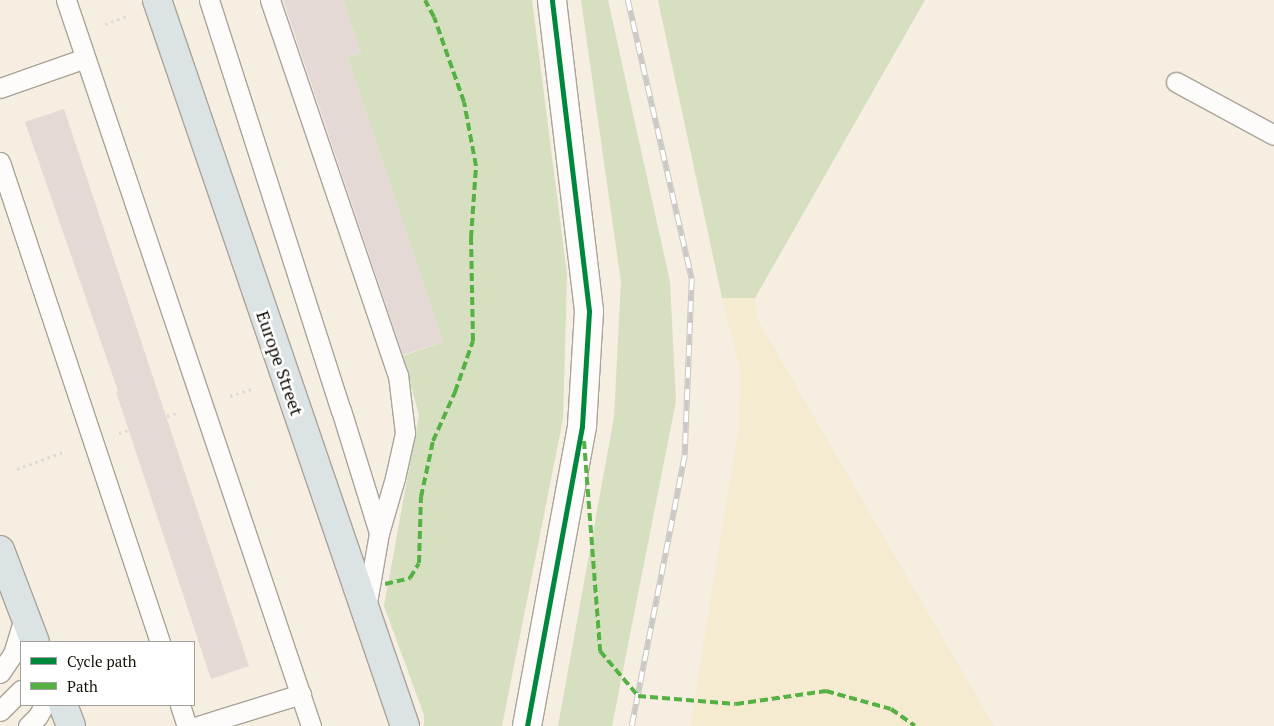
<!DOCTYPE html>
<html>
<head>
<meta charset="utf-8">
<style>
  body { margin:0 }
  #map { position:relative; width:1274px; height:726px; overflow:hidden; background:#f5eee1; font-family:"PT Serif",serif }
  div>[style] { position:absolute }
  .green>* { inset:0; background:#d6dfbf }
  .sand>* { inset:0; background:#f4ebd0 }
  .building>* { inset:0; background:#e5d9d6 }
  .path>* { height:3px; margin-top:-1.5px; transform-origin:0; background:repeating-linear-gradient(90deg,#dcdad6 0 2.5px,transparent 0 6.5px) }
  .roads { filter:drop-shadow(1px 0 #a9a49a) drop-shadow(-1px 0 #a9a49a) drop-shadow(0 1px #a9a49a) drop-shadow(0 -1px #a9a49a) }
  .service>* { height:19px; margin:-9.5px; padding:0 9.5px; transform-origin:9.5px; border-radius:9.5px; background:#fefcfa }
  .minor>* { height:28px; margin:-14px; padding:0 14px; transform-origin:14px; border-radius:14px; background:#fefcfa }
  .primary>* { height:28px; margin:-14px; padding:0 14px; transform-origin:14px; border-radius:14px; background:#dce3e5 }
  .rail>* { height:5.5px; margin-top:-2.75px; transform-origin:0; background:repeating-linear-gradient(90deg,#fff 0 11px,#cac9c5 0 22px); box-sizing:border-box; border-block:1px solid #cac9c5 }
  .quiet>* { height:4px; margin-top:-2px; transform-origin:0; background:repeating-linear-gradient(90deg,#55b144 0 8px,transparent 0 12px) }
  .cycleway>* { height:5px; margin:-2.5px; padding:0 2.5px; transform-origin:2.5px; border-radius:2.5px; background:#00873e }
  span { translate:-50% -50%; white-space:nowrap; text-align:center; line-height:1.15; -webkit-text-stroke:5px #fff; paint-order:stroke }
  .street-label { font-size:18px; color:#16120a }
  .legend { position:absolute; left:20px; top:641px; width:175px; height:65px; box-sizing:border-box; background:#fff; border:1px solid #a2a09d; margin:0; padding:6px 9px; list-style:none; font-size:15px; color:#16120a }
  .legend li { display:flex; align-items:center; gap:10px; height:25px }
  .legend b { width:25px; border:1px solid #a2a09d }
</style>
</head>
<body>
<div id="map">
  <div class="green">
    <div style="clip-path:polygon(343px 0,532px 0,567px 275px,563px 419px,502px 726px,424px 726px,424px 715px,384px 606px,419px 415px,403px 356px,443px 342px,347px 57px,361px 53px)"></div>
    <div style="clip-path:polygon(581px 0,608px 0,670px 282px,676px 401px,612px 726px,558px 726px,614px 417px,621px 282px)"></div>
    <div style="clip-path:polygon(658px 0,925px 0,755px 298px,722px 298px)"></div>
  </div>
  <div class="sand">
    <div style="clip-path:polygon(722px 298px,755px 298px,757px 319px,994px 726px,690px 726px,739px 427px,740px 369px)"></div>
  </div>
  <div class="building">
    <div style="clip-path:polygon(283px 0,343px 0,361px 53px,347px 57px,443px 342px,403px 355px)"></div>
    <div style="clip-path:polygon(64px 109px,249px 666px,211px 679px,116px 392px,118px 391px,25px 122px)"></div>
  </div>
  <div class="path">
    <div style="left:105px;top:24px;width:23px;rotate:-20deg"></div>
    <div style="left:230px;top:396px;width:26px;rotate:-18deg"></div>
    <div style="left:167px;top:416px;width:9px;rotate:-18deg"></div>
    <div style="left:119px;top:433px;width:9px;rotate:-18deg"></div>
    <div style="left:17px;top:469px;width:52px;rotate:-20.2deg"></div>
  </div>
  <div class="roads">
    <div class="service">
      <div style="left:66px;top:0;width:766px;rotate:71.35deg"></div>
      <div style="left:209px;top:0;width:431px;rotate:72.2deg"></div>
      <div style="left:341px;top:410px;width:129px;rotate:72.8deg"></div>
      <div style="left:270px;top:0;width:396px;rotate:71.2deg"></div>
      <div style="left:398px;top:375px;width:58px;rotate:83.1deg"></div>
      <div style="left:405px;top:433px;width:46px;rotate:102.5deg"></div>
      <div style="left:395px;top:478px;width:57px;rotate:106.2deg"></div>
      <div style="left:379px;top:533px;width:76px;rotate:99.8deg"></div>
      <div style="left:1176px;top:82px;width:111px;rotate:28.4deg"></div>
      <div style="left:0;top:88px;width:90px;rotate:-19.4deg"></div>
      <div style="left:0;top:162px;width:506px;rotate:71.57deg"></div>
      <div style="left:0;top:673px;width:23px;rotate:-56deg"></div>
      <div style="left:13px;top:654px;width:37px;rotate:-73deg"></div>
      <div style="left:180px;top:705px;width:22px;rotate:72deg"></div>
      <div style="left:0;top:711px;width:30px;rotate:-45deg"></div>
      <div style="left:28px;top:726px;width:14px;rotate:-45deg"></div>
      <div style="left:38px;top:716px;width:13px;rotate:-61deg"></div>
      <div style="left:198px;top:726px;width:108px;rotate:-17.3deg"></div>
    </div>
    <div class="minor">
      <div style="left:527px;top:726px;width:305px;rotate:-79.6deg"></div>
      <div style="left:582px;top:426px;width:115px;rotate:-86.5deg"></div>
      <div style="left:589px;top:311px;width:313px;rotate:-96.8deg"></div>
    </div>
    <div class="primary">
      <div style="left:157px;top:0;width:767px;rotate:71.14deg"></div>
      <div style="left:0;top:550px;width:98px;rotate:69.2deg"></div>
      <div style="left:63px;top:705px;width:22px;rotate:69deg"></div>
    </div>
  </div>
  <div class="rail">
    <div style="left:628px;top:0;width:286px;rotate:77.1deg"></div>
    <div style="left:692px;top:279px;width:177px;rotate:92.3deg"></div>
    <div style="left:685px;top:456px;width:275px;rotate:101.1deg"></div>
  </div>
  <div class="quiet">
    <div style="left:584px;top:441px;width:211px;rotate:85.6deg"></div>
    <div style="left:600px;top:651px;width:59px;rotate:49.8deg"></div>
    <div style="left:638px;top:696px;width:98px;rotate:4.7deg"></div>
    <div style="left:736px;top:704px;width:91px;rotate:-8.2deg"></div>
    <div style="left:826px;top:691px;width:67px;rotate:15.5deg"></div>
    <div style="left:891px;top:709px;width:29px;rotate:35deg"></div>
    <div style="left:385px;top:584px;width:26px;rotate:-13deg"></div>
    <div style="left:410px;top:578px;width:17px;rotate:-59deg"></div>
    <div style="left:419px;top:563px;width:66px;rotate:-88.3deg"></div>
    <div style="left:421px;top:497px;width:57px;rotate:-77.9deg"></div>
    <div style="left:433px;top:441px;width:54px;rotate:-65.8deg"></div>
    <div style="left:455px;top:392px;width:54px;rotate:-70.6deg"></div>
    <div style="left:473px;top:341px;width:103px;rotate:-91.1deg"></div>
    <div style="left:471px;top:238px;width:72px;rotate:-86deg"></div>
    <div style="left:476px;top:166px;width:65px;rotate:-100.6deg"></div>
    <div style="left:464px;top:102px;width:90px;rotate:-109.4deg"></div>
    <div style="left:434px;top:17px;width:19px;rotate:-118deg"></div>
  </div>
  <div class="cycleway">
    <div style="left:527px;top:726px;width:305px;rotate:-79.6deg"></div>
    <div style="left:582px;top:426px;width:115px;rotate:-86.5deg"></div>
    <div style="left:589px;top:311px;width:313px;rotate:-96.8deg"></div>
  </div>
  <div class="street-label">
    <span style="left:280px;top:363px;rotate:71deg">Europe Street</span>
  </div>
  <ul class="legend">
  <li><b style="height:6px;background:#00873e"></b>Cycle path</li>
  <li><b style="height:6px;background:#55b144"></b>Path</li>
  </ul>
</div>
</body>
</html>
